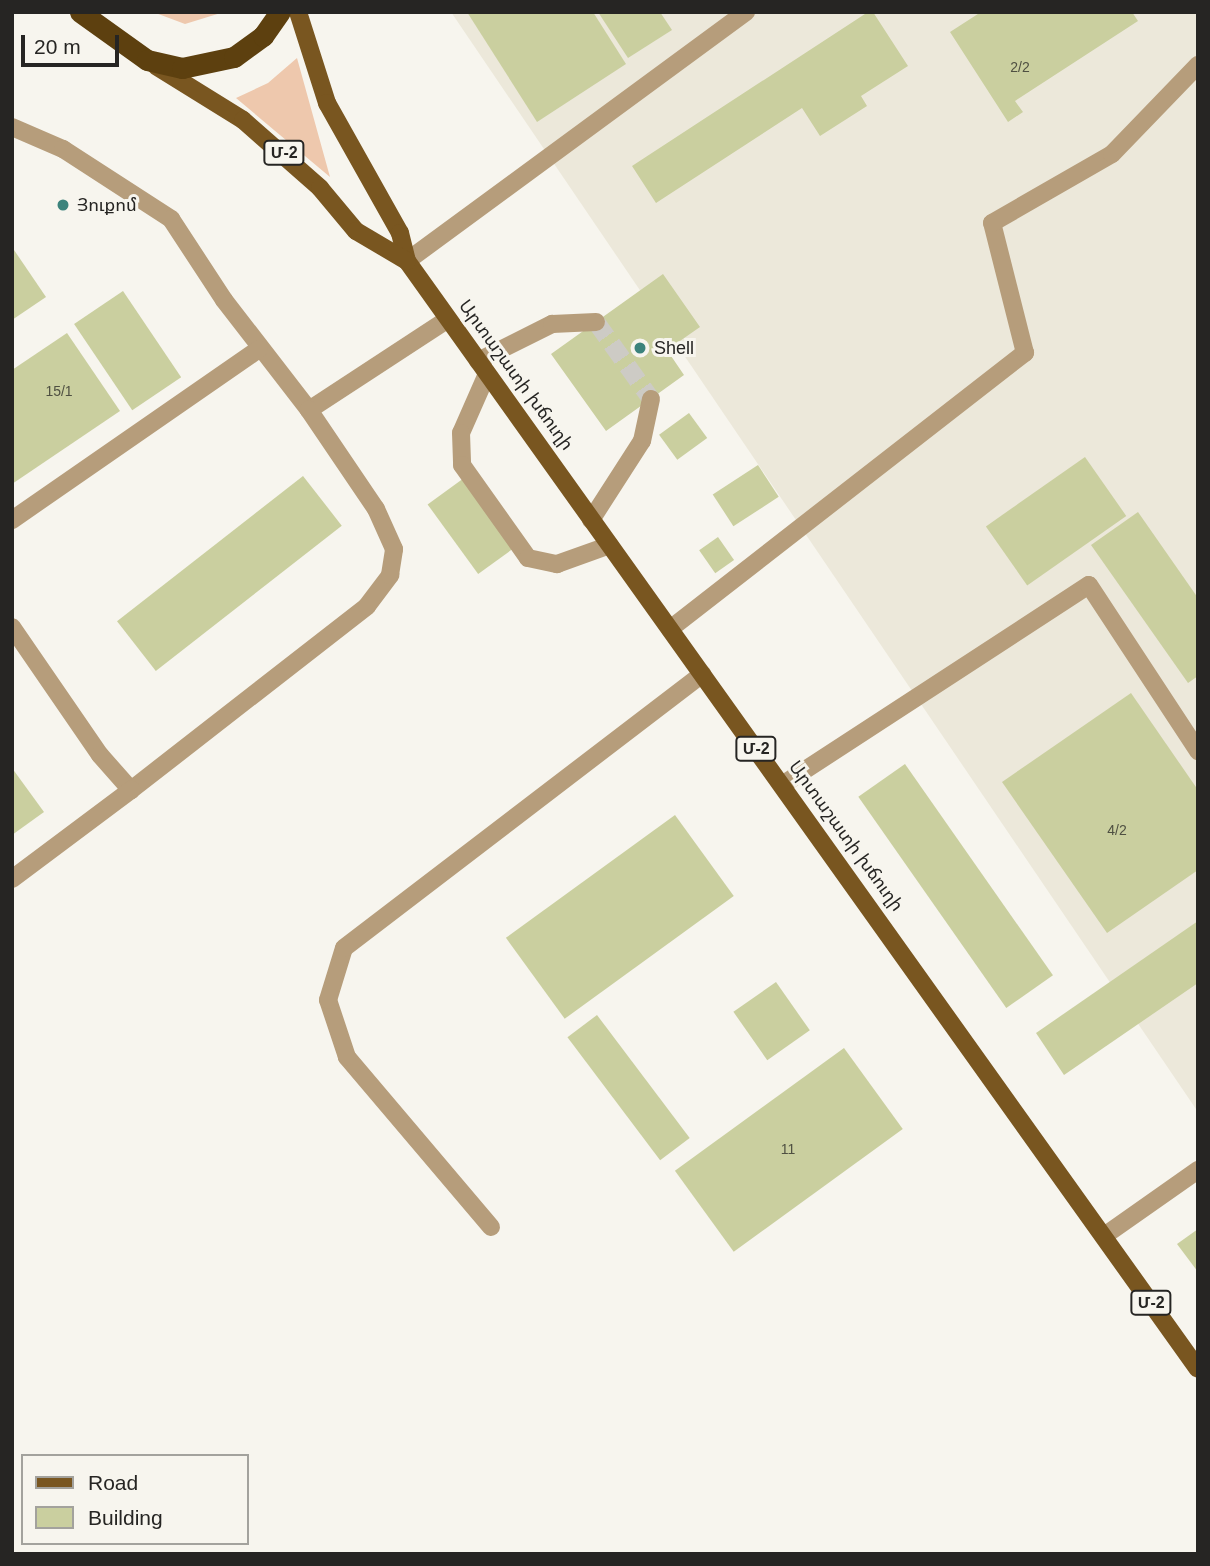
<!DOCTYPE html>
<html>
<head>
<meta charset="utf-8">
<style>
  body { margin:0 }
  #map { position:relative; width:1210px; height:1566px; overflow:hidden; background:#f7f5ee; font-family:Arial,"Noto Sans Armenian",sans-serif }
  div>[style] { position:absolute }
  .built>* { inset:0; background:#ece8da }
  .green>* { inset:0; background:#eec8ad }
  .building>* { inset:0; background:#cacf9f; transform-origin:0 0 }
  .minor-tunnel>* { height:18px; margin-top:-9px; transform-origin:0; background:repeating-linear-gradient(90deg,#cdcbc5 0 18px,transparent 0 27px) }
  .minor>* { height:18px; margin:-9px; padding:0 9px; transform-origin:9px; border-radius:9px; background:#b69d7b }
  .major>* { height:18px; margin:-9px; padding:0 9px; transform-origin:9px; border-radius:9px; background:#795620 }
  .highway>* { height:21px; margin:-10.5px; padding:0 10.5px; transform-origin:10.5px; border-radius:10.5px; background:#5d400f }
  .dots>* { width:19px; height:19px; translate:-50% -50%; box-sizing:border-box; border:4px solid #f7f5ee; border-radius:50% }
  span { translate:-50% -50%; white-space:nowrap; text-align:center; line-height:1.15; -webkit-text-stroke:6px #f7f5ee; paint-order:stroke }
  .number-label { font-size:14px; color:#4f5042 }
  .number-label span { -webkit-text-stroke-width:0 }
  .shield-label span { padding:2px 5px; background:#f7f5ee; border:2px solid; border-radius:5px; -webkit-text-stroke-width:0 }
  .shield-label { font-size:16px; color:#262523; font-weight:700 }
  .poi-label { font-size:18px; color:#262523 }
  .left { translate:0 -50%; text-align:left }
  .street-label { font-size:18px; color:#262523 }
  .frame { position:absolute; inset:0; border:14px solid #262523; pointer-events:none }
  .legend { position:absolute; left:21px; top:1454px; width:228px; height:91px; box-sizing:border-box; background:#f7f5ee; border:2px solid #a3a29d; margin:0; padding:9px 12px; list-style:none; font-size:21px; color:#262523 }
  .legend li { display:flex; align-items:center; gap:14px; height:35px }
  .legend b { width:35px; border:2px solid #a3a29d }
  .scale { position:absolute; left:21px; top:35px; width:98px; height:32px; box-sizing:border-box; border:4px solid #262523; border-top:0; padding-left:9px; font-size:21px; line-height:24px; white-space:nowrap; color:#262523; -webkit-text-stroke:5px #f7f5ee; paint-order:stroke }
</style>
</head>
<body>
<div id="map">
  <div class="built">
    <div style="clip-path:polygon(451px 12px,1198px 12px,1198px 1112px)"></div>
  </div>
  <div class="green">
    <div style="clip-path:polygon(153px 12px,224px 12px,185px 24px)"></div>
    <div style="clip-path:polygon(297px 58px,330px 177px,236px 98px,268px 83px)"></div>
  </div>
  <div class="building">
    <div style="clip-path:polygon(467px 12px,593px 12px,626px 64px,537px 122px)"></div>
    <div style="clip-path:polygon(598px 12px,660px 12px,672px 30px,628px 58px)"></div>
    <div style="clip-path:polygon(868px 12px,873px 12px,908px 66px,861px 96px,867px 106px,820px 136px,802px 108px,656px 203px,632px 166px)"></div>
    <div style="clip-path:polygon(981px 12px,1132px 12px,1138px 21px,1015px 101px,1023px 112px,1008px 122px,950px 32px)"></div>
    <div style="clip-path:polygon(12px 247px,46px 297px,12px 320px)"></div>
    <div style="clip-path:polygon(663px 274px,700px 327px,667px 350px,684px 375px,606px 431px,551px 354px)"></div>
    <div style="left:123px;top:291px;width:104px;height:59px;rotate:56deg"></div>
    <div style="clip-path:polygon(67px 333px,120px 411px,12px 484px,12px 370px)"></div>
    <div style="left:689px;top:413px;width:31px;height:37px;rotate:54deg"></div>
    <div style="left:1085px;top:457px;width:72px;height:121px;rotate:55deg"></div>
    <div style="left:758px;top:465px;width:38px;height:54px;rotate:57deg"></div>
    <div style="left:303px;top:476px;width:63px;height:236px;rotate:52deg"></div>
    <div style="left:464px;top:478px;width:86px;height:45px;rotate:54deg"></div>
    <div style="clip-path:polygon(1138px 512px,1198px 598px,1198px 676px,1188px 683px,1091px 545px)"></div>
    <div style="left:718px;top:537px;width:28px;height:23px;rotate:55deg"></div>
    <div style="clip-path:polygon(1131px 693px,1198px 790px,1198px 870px,1107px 933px,1002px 782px)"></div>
    <div style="left:905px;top:764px;width:258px;height:57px;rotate:55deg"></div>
    <div style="clip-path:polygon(12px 768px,44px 812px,12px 835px)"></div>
    <div style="left:675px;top:815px;width:100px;height:209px;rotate:54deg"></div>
    <div style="clip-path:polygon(1198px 921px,1198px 983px,1064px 1075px,1036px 1033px)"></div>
    <div style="left:776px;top:982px;width:59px;height:52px;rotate:55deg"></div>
    <div style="left:597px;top:1015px;width:154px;height:37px;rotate:53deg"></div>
    <div style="left:844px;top:1048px;width:100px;height:209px;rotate:54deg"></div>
    <div style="clip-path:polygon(1198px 1229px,1198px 1272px,1177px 1244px)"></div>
  </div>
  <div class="minor-tunnel">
    <div style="left:596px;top:322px;width:95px;rotate:54.5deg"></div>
  </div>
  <div class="minor">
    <div style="left:12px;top:127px;width:56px;rotate:23.3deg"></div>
    <div style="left:63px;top:149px;width:129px;rotate:32.9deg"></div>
    <div style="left:171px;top:219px;width:97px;rotate:56.8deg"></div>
    <div style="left:224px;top:300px;width:139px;rotate:52.3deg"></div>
    <div style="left:309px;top:410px;width:166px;rotate:-33.2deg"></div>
    <div style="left:407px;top:261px;width:421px;rotate:-36.3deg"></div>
    <div style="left:478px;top:361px;width:83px;rotate:-26.6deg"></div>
    <div style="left:552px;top:324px;width:44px;rotate:-2.6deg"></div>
    <div style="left:487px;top:374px;width:64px;rotate:113.8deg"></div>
    <div style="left:461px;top:433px;width:32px;rotate:88deg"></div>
    <div style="left:462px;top:465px;width:114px;rotate:54.6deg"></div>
    <div style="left:528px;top:558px;width:30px;rotate:12deg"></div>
    <div style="left:557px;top:564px;width:56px;rotate:-19.7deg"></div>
    <div style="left:12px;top:520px;width:300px;rotate:-34.7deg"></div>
    <div style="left:591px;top:520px;width:94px;rotate:-57.2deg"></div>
    <div style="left:642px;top:441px;width:43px;rotate:-77.9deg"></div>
    <div style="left:12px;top:627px;width:155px;rotate:55.5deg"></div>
    <div style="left:100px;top:755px;width:47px;rotate:48.5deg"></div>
    <div style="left:131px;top:790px;width:299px;rotate:-37.9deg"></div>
    <div style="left:367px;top:606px;width:39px;rotate:-53deg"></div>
    <div style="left:390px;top:575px;width:26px;rotate:-81deg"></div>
    <div style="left:394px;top:549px;width:44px;rotate:-114.2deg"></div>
    <div style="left:376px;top:509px;width:120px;rotate:-124.1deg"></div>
    <div style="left:670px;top:629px;width:450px;rotate:-37.9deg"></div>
    <div style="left:1025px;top:353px;width:134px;rotate:-104.2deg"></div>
    <div style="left:992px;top:223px;width:138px;rotate:-29.9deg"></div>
    <div style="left:1112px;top:154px;width:124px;rotate:-46deg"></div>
    <div style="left:782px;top:785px;width:366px;rotate:-33.1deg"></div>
    <div style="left:1089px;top:585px;width:199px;rotate:56.7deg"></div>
    <div style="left:12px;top:879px;width:149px;rotate:-36.8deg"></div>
    <div style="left:491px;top:1227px;width:223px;rotate:-130.3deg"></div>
    <div style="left:347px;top:1057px;width:60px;rotate:-108.4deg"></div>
    <div style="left:328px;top:1000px;width:54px;rotate:-72.9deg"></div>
    <div style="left:344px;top:948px;width:451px;rotate:-37.4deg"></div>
    <div style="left:1104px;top:1236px;width:115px;rotate:-35.1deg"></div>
  </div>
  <div class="major">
    <div style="left:298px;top:12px;width:96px;rotate:72.3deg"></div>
    <div style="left:327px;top:103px;width:149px;rotate:60.7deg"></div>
    <div style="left:400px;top:233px;width:29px;rotate:76deg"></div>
    <div style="left:407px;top:261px;width:1361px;rotate:54.48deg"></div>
    <div style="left:156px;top:66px;width:102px;rotate:31.8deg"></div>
    <div style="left:243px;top:120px;width:103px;rotate:41.4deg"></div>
    <div style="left:320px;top:188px;width:56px;rotate:50.1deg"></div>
    <div style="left:356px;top:231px;width:59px;rotate:30.5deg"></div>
  </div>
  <div class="highway">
    <div style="left:80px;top:12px;width:82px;rotate:35.6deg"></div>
    <div style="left:147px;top:60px;width:36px;rotate:13deg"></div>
    <div style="left:182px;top:68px;width:53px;rotate:-11.9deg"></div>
    <div style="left:234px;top:57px;width:36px;rotate:-36deg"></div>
    <div style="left:263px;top:36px;width:29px;rotate:-55deg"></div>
  </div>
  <div class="dots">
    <div style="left:63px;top:205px;background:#3c837c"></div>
    <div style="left:640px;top:348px;background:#3c837c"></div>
  </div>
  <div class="number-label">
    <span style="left:1020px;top:67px">2/2</span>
    <span style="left:59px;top:391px">15/1</span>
    <span style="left:1117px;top:830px">4/2</span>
    <span style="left:788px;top:1149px">11</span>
  </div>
  <div class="shield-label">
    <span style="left:284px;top:153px">Մ-2</span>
    <span style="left:756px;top:749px">Մ-2</span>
    <span style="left:1151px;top:1303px">Մ-2</span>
  </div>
  <div class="poi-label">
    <span class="left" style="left:77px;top:205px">Յուքոմ</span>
    <span class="left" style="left:654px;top:348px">Shell</span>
  </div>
  <div class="street-label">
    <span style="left:516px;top:375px;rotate:54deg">Արտաշատի խճուղի</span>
    <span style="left:846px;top:836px;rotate:54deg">Արտաշատի խճուղի</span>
  </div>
  <div class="frame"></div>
  <ul class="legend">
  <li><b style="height:9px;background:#795620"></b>Road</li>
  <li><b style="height:19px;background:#cacf9f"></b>Building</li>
  </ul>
  <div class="scale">20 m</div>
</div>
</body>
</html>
